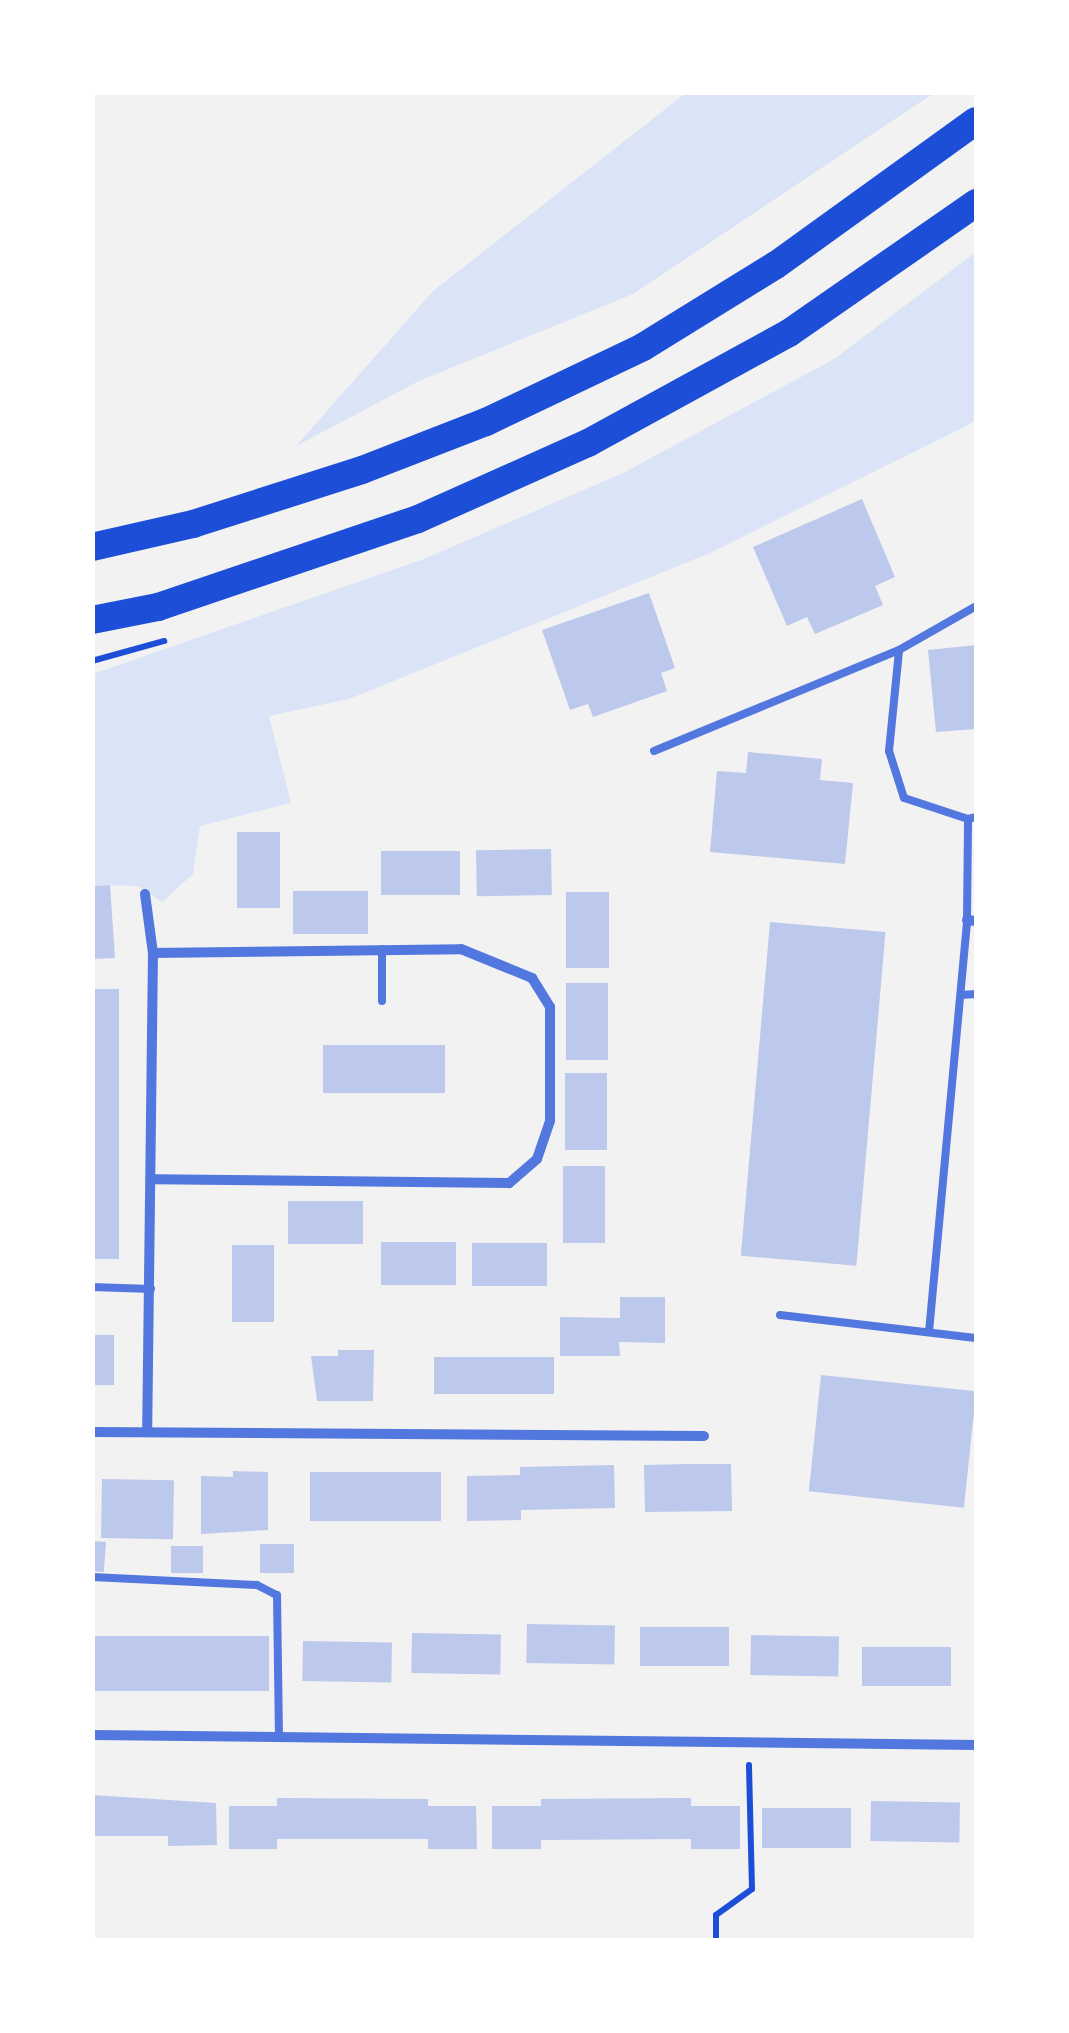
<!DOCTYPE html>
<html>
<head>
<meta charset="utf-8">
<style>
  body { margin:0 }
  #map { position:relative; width:1069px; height:2033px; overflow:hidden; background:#f2f2f2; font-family:Literata,serif }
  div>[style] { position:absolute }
  .green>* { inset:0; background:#dbe4f7 }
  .building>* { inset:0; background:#bdc9ec; transform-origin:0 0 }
  .path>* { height:6px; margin:-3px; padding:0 3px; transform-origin:3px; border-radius:3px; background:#1d4ed8 }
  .service>* { height:8px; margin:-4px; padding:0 4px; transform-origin:4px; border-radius:4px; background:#5277de }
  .minor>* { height:10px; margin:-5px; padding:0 5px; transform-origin:5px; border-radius:5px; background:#5277de }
  .trunk>* { height:28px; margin:-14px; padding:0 14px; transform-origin:14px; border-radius:14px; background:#1d4ed8 }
  span { translate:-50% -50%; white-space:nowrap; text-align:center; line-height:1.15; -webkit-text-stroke:10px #fff; paint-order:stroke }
  .frame { position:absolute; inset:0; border:95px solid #fff; pointer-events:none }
</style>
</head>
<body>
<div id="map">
  <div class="green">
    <div style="clip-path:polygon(687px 92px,934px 93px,633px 294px,419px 381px,296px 446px,433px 291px)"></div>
    <div style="clip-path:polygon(976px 252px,976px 421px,710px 553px,349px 699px,269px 716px,291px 803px,200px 826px,193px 874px,162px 902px,138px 886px,93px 885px,93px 674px,424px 559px,625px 472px,834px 359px)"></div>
  </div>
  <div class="building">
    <div style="clip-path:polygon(862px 499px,895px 577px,875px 586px,883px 605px,815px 634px,807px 617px,787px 626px,753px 547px)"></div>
    <div style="clip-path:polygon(649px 593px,675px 668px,661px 673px,667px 691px,593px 717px,588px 704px,570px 710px,542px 630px)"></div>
    <div style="clip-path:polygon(976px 645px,976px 729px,936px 732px,928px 650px)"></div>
    <div style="clip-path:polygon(748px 752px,822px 759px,820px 780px,853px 783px,845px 864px,710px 852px,717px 771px,746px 773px)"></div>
    <div style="left:237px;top:832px;width:43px;height:76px"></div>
    <div style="left:551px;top:849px;width:46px;height:75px;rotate:89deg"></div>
    <div style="left:381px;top:851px;width:79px;height:44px"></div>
    <div style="clip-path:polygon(110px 885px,115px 958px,92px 959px,92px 886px)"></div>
    <div style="left:293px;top:891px;width:75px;height:43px"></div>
    <div style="left:566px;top:892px;width:43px;height:76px"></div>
    <div style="left:770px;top:922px;width:116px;height:335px;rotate:5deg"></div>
    <div style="left:566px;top:983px;width:42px;height:77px"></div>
    <div style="left:92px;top:989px;width:27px;height:270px"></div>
    <div style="left:445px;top:1045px;width:48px;height:122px;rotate:90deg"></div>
    <div style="left:607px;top:1073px;width:77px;height:42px;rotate:90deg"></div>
    <div style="left:563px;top:1166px;width:42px;height:77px"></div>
    <div style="left:288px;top:1201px;width:75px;height:43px"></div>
    <div style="left:381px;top:1242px;width:75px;height:43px"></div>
    <div style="left:472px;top:1243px;width:75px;height:43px"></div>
    <div style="left:274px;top:1245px;width:77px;height:42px;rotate:90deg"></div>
    <div style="clip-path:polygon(620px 1297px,665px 1297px,665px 1343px,619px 1342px,620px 1356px,560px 1356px,560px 1317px,620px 1318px)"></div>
    <div style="left:92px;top:1335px;width:22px;height:50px"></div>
    <div style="clip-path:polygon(338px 1350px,374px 1350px,373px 1401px,317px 1401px,311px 1356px,338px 1356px)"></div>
    <div style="left:434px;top:1357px;width:120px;height:37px"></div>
    <div style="left:821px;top:1375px;width:156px;height:117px;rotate:6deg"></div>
    <div style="clip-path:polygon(688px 1464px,731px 1464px,732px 1511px,645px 1512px,644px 1465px)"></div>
    <div style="clip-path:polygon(614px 1465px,615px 1508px,521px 1510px,521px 1520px,467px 1521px,467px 1476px,520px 1475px,520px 1467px)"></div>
    <div style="clip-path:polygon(233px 1471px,268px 1472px,268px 1530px,201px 1534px,201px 1476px,233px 1477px)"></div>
    <div style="left:441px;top:1472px;width:49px;height:131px;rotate:90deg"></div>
    <div style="left:102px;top:1479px;width:72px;height:59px;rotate:1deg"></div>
    <div style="left:92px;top:1541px;width:14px;height:30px;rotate:4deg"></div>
    <div style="left:260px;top:1544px;width:34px;height:29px"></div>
    <div style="left:171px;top:1546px;width:32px;height:27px"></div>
    <div style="left:527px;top:1624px;width:88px;height:39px;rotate:1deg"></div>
    <div style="left:640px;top:1627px;width:89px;height:39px"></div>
    <div style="left:412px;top:1633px;width:89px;height:40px;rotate:1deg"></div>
    <div style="left:751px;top:1635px;width:88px;height:40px;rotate:1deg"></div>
    <div style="left:92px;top:1636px;width:177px;height:55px"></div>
    <div style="left:303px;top:1641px;width:89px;height:40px;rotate:1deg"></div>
    <div style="left:862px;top:1647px;width:89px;height:39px"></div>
    <div style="clip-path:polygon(92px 1795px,216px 1803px,217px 1845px,168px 1846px,168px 1836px,92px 1836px)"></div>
    <div style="clip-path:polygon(277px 1798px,428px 1799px,428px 1806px,476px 1806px,477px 1849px,428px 1849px,428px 1839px,277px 1839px,277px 1849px,229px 1849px,229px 1806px,277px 1806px)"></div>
    <div style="clip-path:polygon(691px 1798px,691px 1806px,740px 1806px,740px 1849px,691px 1849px,691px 1839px,541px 1840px,541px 1849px,492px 1849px,492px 1806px,541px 1806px,541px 1799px)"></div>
    <div style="left:871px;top:1801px;width:89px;height:40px;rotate:1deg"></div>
    <div style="left:762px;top:1808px;width:89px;height:40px"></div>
  </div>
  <div class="path">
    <div style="left:92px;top:661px;width:75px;rotate:-15.5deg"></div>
    <div style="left:716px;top:1940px;width:25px;rotate:-90deg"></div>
    <div style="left:716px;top:1915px;width:44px;rotate:-35.8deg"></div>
    <div style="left:752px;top:1889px;width:124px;rotate:-91.4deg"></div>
  </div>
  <div class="service">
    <div style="left:654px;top:751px;width:265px;rotate:-22.4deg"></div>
    <div style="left:968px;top:819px;width:67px;rotate:-161.8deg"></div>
    <div style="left:904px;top:798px;width:49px;rotate:-107.7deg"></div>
    <div style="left:889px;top:751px;width:101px;rotate:-84.3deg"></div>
    <div style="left:899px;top:650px;width:89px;rotate:-29.7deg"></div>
    <div style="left:961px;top:995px;width:15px;rotate:-4deg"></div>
    <div style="left:382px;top:1001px;width:52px;rotate:-90deg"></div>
    <div style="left:92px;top:1287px;width:59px;rotate:1.9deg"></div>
    <div style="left:780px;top:1315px;width:197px;rotate:6.7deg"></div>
    <div style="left:929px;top:1332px;width:414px;rotate:-84.7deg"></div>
    <div style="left:967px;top:920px;width:101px;rotate:-89.4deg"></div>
    <div style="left:968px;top:819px;width:8px;rotate:-14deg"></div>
    <div style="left:92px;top:1577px;width:165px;rotate:2.8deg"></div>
    <div style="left:257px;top:1585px;width:22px;rotate:27deg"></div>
    <div style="left:277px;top:1595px;width:143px;rotate:89.2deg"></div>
  </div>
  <div class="minor">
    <div style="left:145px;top:894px;width:60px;rotate:82.3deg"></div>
    <div style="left:153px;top:953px;width:478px;rotate:90.7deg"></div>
    <div style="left:967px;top:920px;width:9px;rotate:6deg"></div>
    <div style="left:153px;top:953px;width:308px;rotate:-0.7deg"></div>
    <div style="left:461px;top:949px;width:77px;rotate:22.2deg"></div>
    <div style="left:532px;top:978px;width:34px;rotate:58deg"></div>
    <div style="left:550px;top:1007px;width:114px;rotate:90deg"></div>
    <div style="left:550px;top:1121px;width:40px;rotate:108.9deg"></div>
    <div style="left:537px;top:1159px;width:37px;rotate:139deg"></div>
    <div style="left:509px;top:1183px;width:355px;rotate:-179.4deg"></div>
    <div style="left:92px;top:1432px;width:612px;rotate:0.37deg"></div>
    <div style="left:92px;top:1735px;width:884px;rotate:0.65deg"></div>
  </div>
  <div class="trunk">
    <div style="left:92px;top:547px;width:104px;rotate:-12.8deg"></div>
    <div style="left:193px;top:524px;width:177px;rotate:-17.7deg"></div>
    <div style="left:362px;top:470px;width:133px;rotate:-21.2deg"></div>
    <div style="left:486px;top:422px;width:174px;rotate:-25.5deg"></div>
    <div style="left:643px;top:347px;width:156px;rotate:-31.7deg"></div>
    <div style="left:776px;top:265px;width:246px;rotate:-35.8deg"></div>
    <div style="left:92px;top:620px;width:67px;rotate:-11.1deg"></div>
    <div style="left:158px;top:607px;width:274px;rotate:-18.7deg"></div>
    <div style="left:418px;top:519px;width:186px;rotate:-24.1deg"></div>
    <div style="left:588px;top:443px;width:229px;rotate:-28.7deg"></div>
    <div style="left:789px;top:333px;width:228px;rotate:-34.8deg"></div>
  </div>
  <div class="frame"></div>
</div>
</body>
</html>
